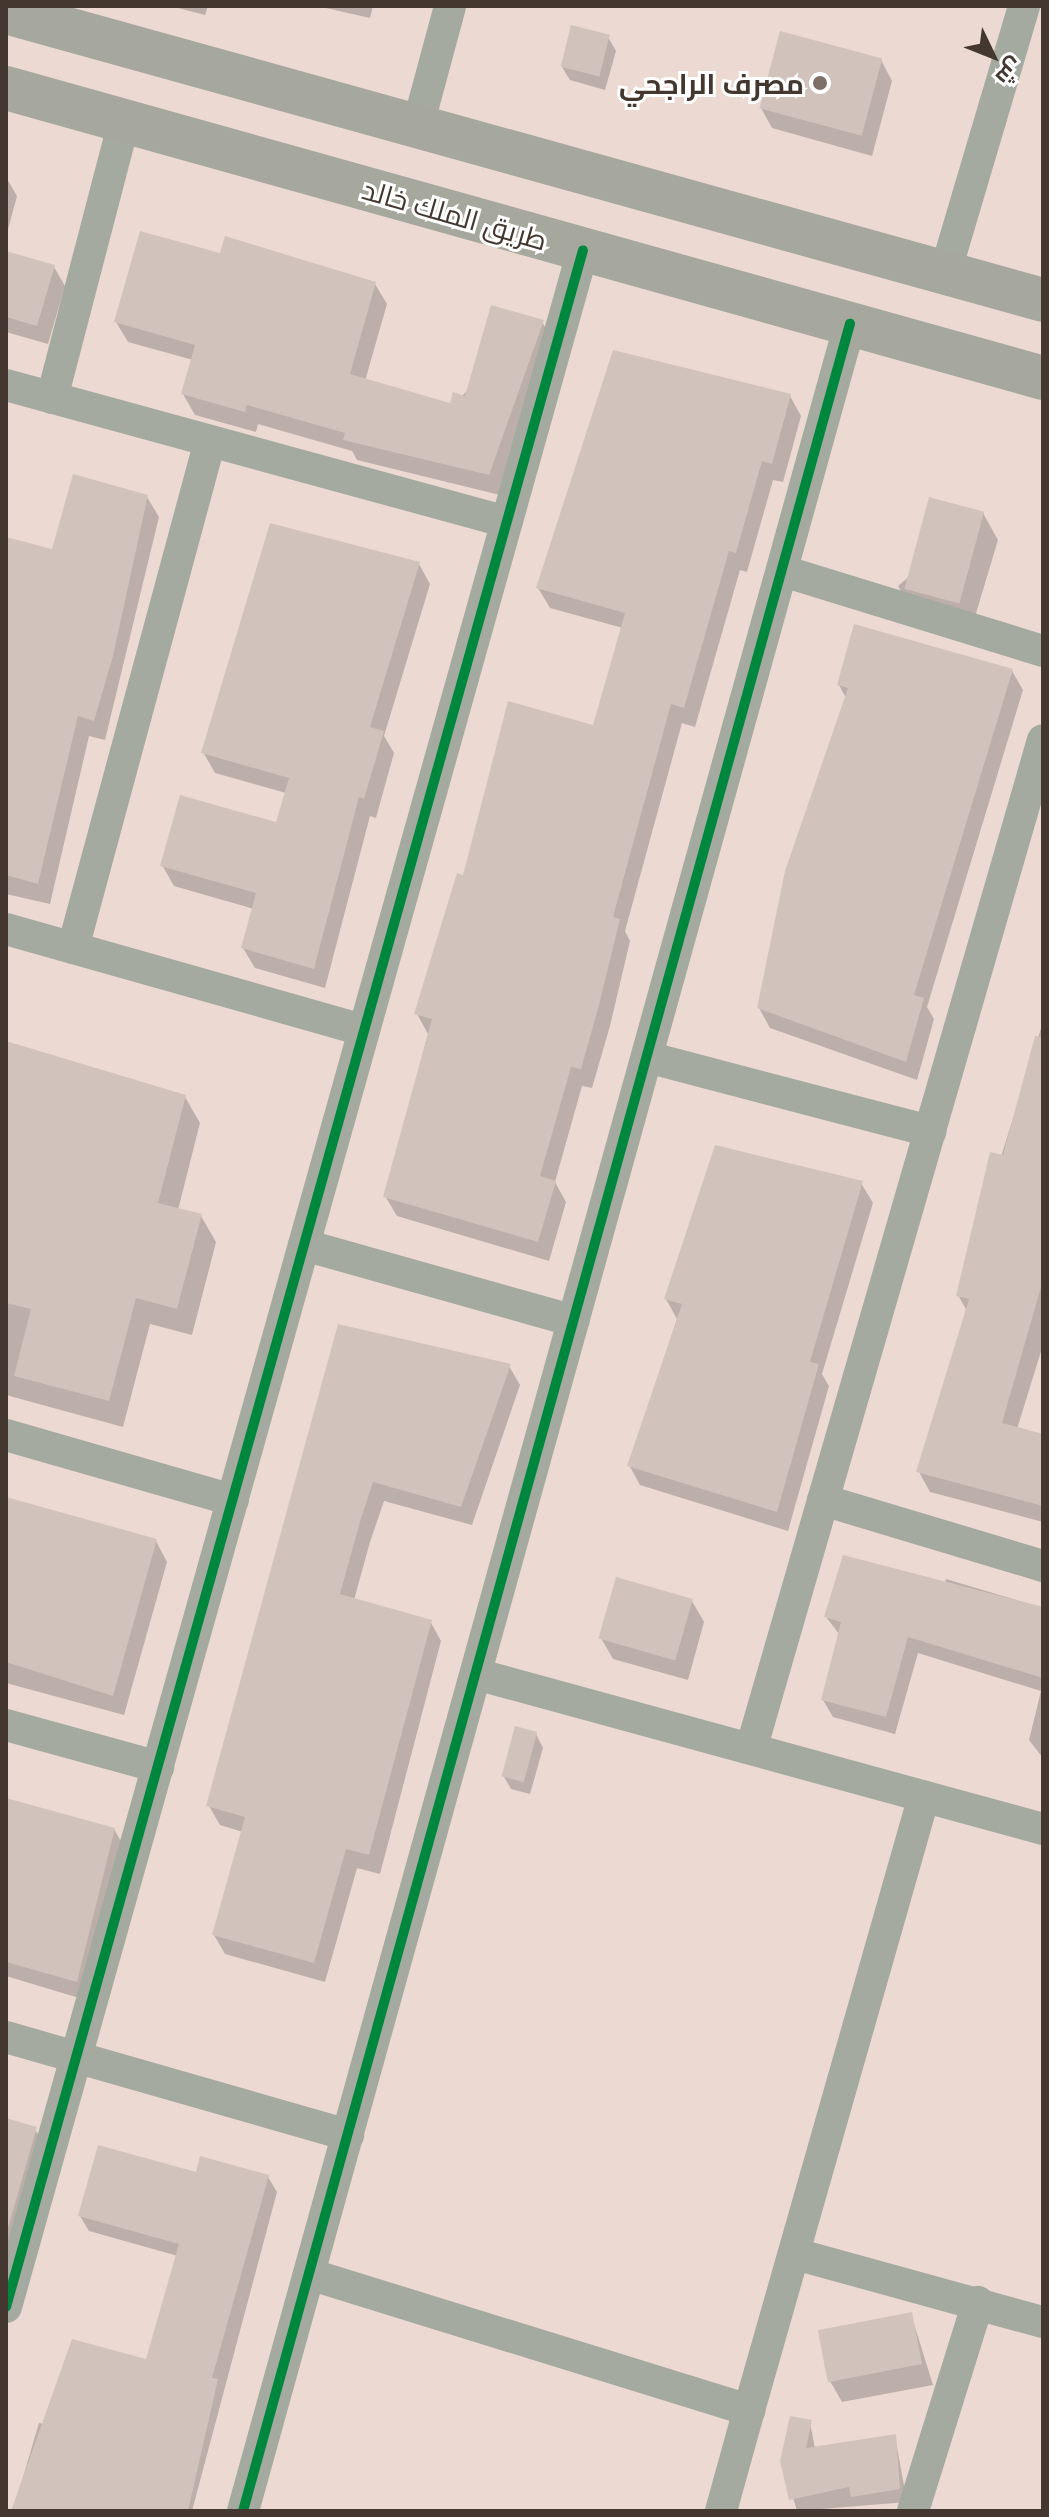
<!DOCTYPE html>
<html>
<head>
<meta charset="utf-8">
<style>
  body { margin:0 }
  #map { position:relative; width:1049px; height:2517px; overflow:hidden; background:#ecdad2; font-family:"Noto Serif",Cairo,serif }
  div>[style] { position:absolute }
  .shadow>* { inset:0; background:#0003 }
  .building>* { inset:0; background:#d1c2bb; transform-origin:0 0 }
  .minor>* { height:32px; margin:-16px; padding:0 16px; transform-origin:16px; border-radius:16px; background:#a5aaa0 }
  .secondary>* { height:44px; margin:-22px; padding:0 22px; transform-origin:22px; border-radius:22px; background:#a6a89d }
  .cycleway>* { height:10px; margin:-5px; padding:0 5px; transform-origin:5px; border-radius:5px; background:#00873e }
  .dots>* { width:22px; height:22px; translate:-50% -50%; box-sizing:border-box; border:4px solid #fff; border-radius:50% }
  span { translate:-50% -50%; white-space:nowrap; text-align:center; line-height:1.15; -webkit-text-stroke:6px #fff; paint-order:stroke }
  .poi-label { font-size:28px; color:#433730; font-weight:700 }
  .right { translate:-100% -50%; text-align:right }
  .street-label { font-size:28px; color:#433730 }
  .frame { position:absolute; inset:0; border:8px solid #433730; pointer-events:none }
  .north { position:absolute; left:953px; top:16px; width:80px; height:80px; -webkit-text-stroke:6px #fff; paint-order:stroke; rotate:133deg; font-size:22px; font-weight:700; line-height:32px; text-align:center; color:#433730 }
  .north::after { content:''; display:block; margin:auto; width:28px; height:36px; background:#433730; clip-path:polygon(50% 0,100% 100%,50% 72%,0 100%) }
</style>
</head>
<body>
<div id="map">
  <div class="shadow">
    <div style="clip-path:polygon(170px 6px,208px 6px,205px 15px)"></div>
    <div style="clip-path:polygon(317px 6px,373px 6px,370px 18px)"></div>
    <div style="clip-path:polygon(608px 37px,616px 51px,605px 90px,570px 80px,562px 67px)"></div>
    <div style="clip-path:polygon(881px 60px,892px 81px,872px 156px,772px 128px,761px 108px)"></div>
    <div style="clip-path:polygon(6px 177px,17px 196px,6px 237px)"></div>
    <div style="clip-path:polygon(6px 254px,54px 267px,65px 286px,48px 344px,6px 332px)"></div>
    <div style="clip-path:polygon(221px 256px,375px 284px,387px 304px,365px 381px,452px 405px,542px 322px,554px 342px,500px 495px,357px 460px,352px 451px,258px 424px,256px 432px,195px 415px,183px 394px,193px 360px,128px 342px,116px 322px)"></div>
    <div style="clip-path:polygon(790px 396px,801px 416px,783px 482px,773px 480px,747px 572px,740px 570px,695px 727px,682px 723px,625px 931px,630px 941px,610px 1026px,592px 1088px,582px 1086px,555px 1182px,566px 1202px,549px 1261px,397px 1216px,385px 1196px,428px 1034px,417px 1014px,464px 877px,595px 728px,623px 628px,550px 608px,538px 588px)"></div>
    <div style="clip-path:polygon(147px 497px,159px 517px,105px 740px,89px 736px,50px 904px,6px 894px,6px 539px,54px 552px)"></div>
    <div style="clip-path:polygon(983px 513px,998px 540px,971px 630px,913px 612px,898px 586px)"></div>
    <div style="clip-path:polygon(419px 564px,430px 584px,384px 736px,394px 753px,376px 818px,370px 816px,325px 988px,255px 968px,243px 948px,254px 909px,174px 886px,162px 865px,278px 825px,286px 793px,215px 773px,203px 752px)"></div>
    <div style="clip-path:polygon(1012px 671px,1023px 690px,927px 1007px,934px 1019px,917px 1080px,770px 1028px,759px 1008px,846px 698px,839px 685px)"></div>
    <div style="clip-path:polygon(1043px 1022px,1043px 1345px,1017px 1429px,1043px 1436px,1043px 1522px,930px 1492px,919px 1472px,967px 1311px,958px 1295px)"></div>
    <div style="clip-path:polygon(6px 1046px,185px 1097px,200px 1123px,178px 1210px,201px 1216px,216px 1242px,192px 1335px,150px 1324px,123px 1427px,6px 1395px)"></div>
    <div style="clip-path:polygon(861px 1183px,873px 1203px,822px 1374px,829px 1386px,788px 1531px,640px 1485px,629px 1465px,677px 1319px,666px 1299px)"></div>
    <div style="clip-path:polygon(340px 1327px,509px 1366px,520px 1385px,472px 1525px,384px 1501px,370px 1542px,354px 1600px,430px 1621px,441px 1641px,380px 1874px,357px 1868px,325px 1982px,225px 1954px,214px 1935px,243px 1832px,220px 1825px,209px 1806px)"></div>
    <div style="clip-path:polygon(6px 1499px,156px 1541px,167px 1562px,124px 1715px,6px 1683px)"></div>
    <div style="clip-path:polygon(946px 1579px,1043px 1608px,1043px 1758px,1029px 1740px,1041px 1691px,918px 1653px,895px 1734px,833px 1717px,823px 1700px,840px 1635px,826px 1617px,944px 1587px)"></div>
    <div style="clip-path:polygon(692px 1601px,704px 1622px,688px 1680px,613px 1659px,601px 1638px)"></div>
    <div style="clip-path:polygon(536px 1734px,543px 1748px,530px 1794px,511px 1789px,503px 1775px)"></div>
    <div style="clip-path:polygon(6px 1800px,114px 1829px,126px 1850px,89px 2001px,6px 1976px)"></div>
    <div style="clip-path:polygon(6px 2120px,35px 2129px,47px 2149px,19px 2249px,6px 2245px)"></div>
    <div style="clip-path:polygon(197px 2174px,268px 2177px,277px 2192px,192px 2511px,13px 2511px,39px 2423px,49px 2425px,147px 2361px,178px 2256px,89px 2231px,80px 2216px)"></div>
    <div style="clip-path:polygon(911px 2314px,933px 2385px,842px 2402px,830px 2381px)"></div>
    <div style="clip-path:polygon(810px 2422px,815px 2449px,895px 2436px,907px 2502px,797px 2511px,782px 2461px)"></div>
  </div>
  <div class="building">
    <div style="left:571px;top:25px;width:40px;height:43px;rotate:14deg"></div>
    <div style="left:780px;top:31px;width:106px;height:80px;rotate:15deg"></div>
    <div style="clip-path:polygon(140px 231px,220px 253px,225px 236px,376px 282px,350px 374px,450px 403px,453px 392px,465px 396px,491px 305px,544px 320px,489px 475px,343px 440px,345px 433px,247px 405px,245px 412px,181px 394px,195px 345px,114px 322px)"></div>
    <div style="clip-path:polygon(6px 251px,55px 265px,37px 326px,6px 317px)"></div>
    <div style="clip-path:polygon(613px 350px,791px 394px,772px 464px,762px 461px,736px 553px,729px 551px,684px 708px,671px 704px,613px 917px,620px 919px,599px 1005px,581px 1069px,571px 1067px,540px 1176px,556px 1181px,538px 1242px,383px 1197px,432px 1019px,414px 1014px,457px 873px,463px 875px,508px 701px,593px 725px,625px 613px,536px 588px)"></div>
    <div style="clip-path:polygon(73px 474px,148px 495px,113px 656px,94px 721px,78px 716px,38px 884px,6px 875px,6px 537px,52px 549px)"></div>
    <div style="left:929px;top:497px;width:57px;height:95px;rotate:15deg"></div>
    <div style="clip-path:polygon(270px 523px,420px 562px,370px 727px,384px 731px,364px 799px,359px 797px,314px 969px,241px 948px,256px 893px,160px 866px,180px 795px,276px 822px,289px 778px,201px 753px)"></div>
    <div style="clip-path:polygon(854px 624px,1013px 669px,914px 995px,924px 998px,906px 1062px,757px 1008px,785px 871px,848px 688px,837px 685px)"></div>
    <div style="clip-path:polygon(1035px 1036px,1043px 1037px,1043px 1280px,1002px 1423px,1043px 1434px,1043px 1506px,916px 1472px,969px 1299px,956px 1296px,990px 1152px,1003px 1155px)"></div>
    <div style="clip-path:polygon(6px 1041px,186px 1095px,158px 1203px,202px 1214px,177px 1309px,136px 1298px,109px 1401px,14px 1376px,31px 1309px,6px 1303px)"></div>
    <div style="clip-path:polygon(715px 1145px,863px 1181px,810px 1362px,819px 1364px,777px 1512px,627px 1466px,682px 1304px,664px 1299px)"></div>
    <div style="clip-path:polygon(338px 1324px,511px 1364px,461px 1507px,373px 1482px,360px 1522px,340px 1594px,432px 1620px,369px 1855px,346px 1849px,314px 1963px,212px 1935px,245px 1817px,206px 1806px)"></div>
    <div style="clip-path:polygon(6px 1497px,157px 1539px,113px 1696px,6px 1662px)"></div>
    <div style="clip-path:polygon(843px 1555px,1043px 1607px,1043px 1678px,908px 1637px,886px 1717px,821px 1700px,841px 1622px,824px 1617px)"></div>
    <div style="left:616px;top:1577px;width:80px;height:64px;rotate:16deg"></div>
    <div style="left:515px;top:1726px;width:23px;height:52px;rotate:15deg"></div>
    <div style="clip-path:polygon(6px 1798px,115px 1828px,77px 1982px,6px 1962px)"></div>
    <div style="clip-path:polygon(6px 2118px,37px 2127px,6px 2235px)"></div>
    <div style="clip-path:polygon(98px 2145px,196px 2172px,200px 2156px,269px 2175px,212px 2378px,218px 2379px,188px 2511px,11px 2511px,72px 2339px,146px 2359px,179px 2244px,78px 2216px)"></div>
    <div style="left:912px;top:2312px;width:53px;height:96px;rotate:79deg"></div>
    <div style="clip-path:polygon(790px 2416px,812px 2420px,806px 2448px,896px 2434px,900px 2489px,851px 2497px,849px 2487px,789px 2500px,780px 2461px)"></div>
  </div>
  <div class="minor">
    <div style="left:418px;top:125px;width:123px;rotate:-74.9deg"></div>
    <div style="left:945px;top:273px;width:278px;rotate:-73.5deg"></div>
    <div style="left:6px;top:385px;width:519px;rotate:15.29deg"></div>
    <div style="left:52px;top:398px;width:286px;rotate:-75.4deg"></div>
    <div style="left:783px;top:571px;width:272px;rotate:17.1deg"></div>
    <div style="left:6px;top:929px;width:372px;rotate:15.8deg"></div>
    <div style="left:73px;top:948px;width:525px;rotate:-74.88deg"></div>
    <div style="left:647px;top:1057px;width:293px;rotate:14.7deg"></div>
    <div style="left:304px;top:1245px;width:280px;rotate:15.7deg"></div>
    <div style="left:6px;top:1435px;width:236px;rotate:16deg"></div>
    <div style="left:823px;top:1500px;width:230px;rotate:16.7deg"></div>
    <div style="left:476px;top:1674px;width:588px;rotate:15.29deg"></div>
    <div style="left:6px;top:1725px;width:158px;rotate:15.4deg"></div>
    <div style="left:752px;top:1746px;width:1047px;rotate:-73.87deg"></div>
    <div style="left:6px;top:2037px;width:356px;rotate:16deg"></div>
    <div style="left:799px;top:2255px;width:253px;rotate:15.4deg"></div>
    <div style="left:309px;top:2274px;width:461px;rotate:17.2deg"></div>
    <div style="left:749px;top:2410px;width:638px;rotate:-74.09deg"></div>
    <div style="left:6px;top:2307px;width:2136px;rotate:-74.33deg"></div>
    <div style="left:243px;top:2511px;width:2270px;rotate:-74.49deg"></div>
    <div style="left:721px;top:2511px;width:105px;rotate:-74.5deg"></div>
    <div style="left:913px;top:2511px;width:219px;rotate:-72.7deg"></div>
  </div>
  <div class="secondary">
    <div style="left:6px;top:12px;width:1076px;rotate:15.52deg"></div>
    <div style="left:6px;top:88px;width:1077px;rotate:15.62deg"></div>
  </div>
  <div class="cycleway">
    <div style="left:6px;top:2307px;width:2136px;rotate:-74.33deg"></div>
    <div style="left:243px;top:2511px;width:2270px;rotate:-74.49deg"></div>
  </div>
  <div class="dots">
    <div style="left:820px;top:83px;background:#7e7069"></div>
  </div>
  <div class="poi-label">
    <span class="right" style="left:804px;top:83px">مصرف الراجحي</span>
  </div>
  <div class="street-label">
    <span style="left:455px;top:214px;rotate:16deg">طريق الملك خالد</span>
  </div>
  <div class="frame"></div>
  <div class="north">ش</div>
</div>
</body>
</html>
